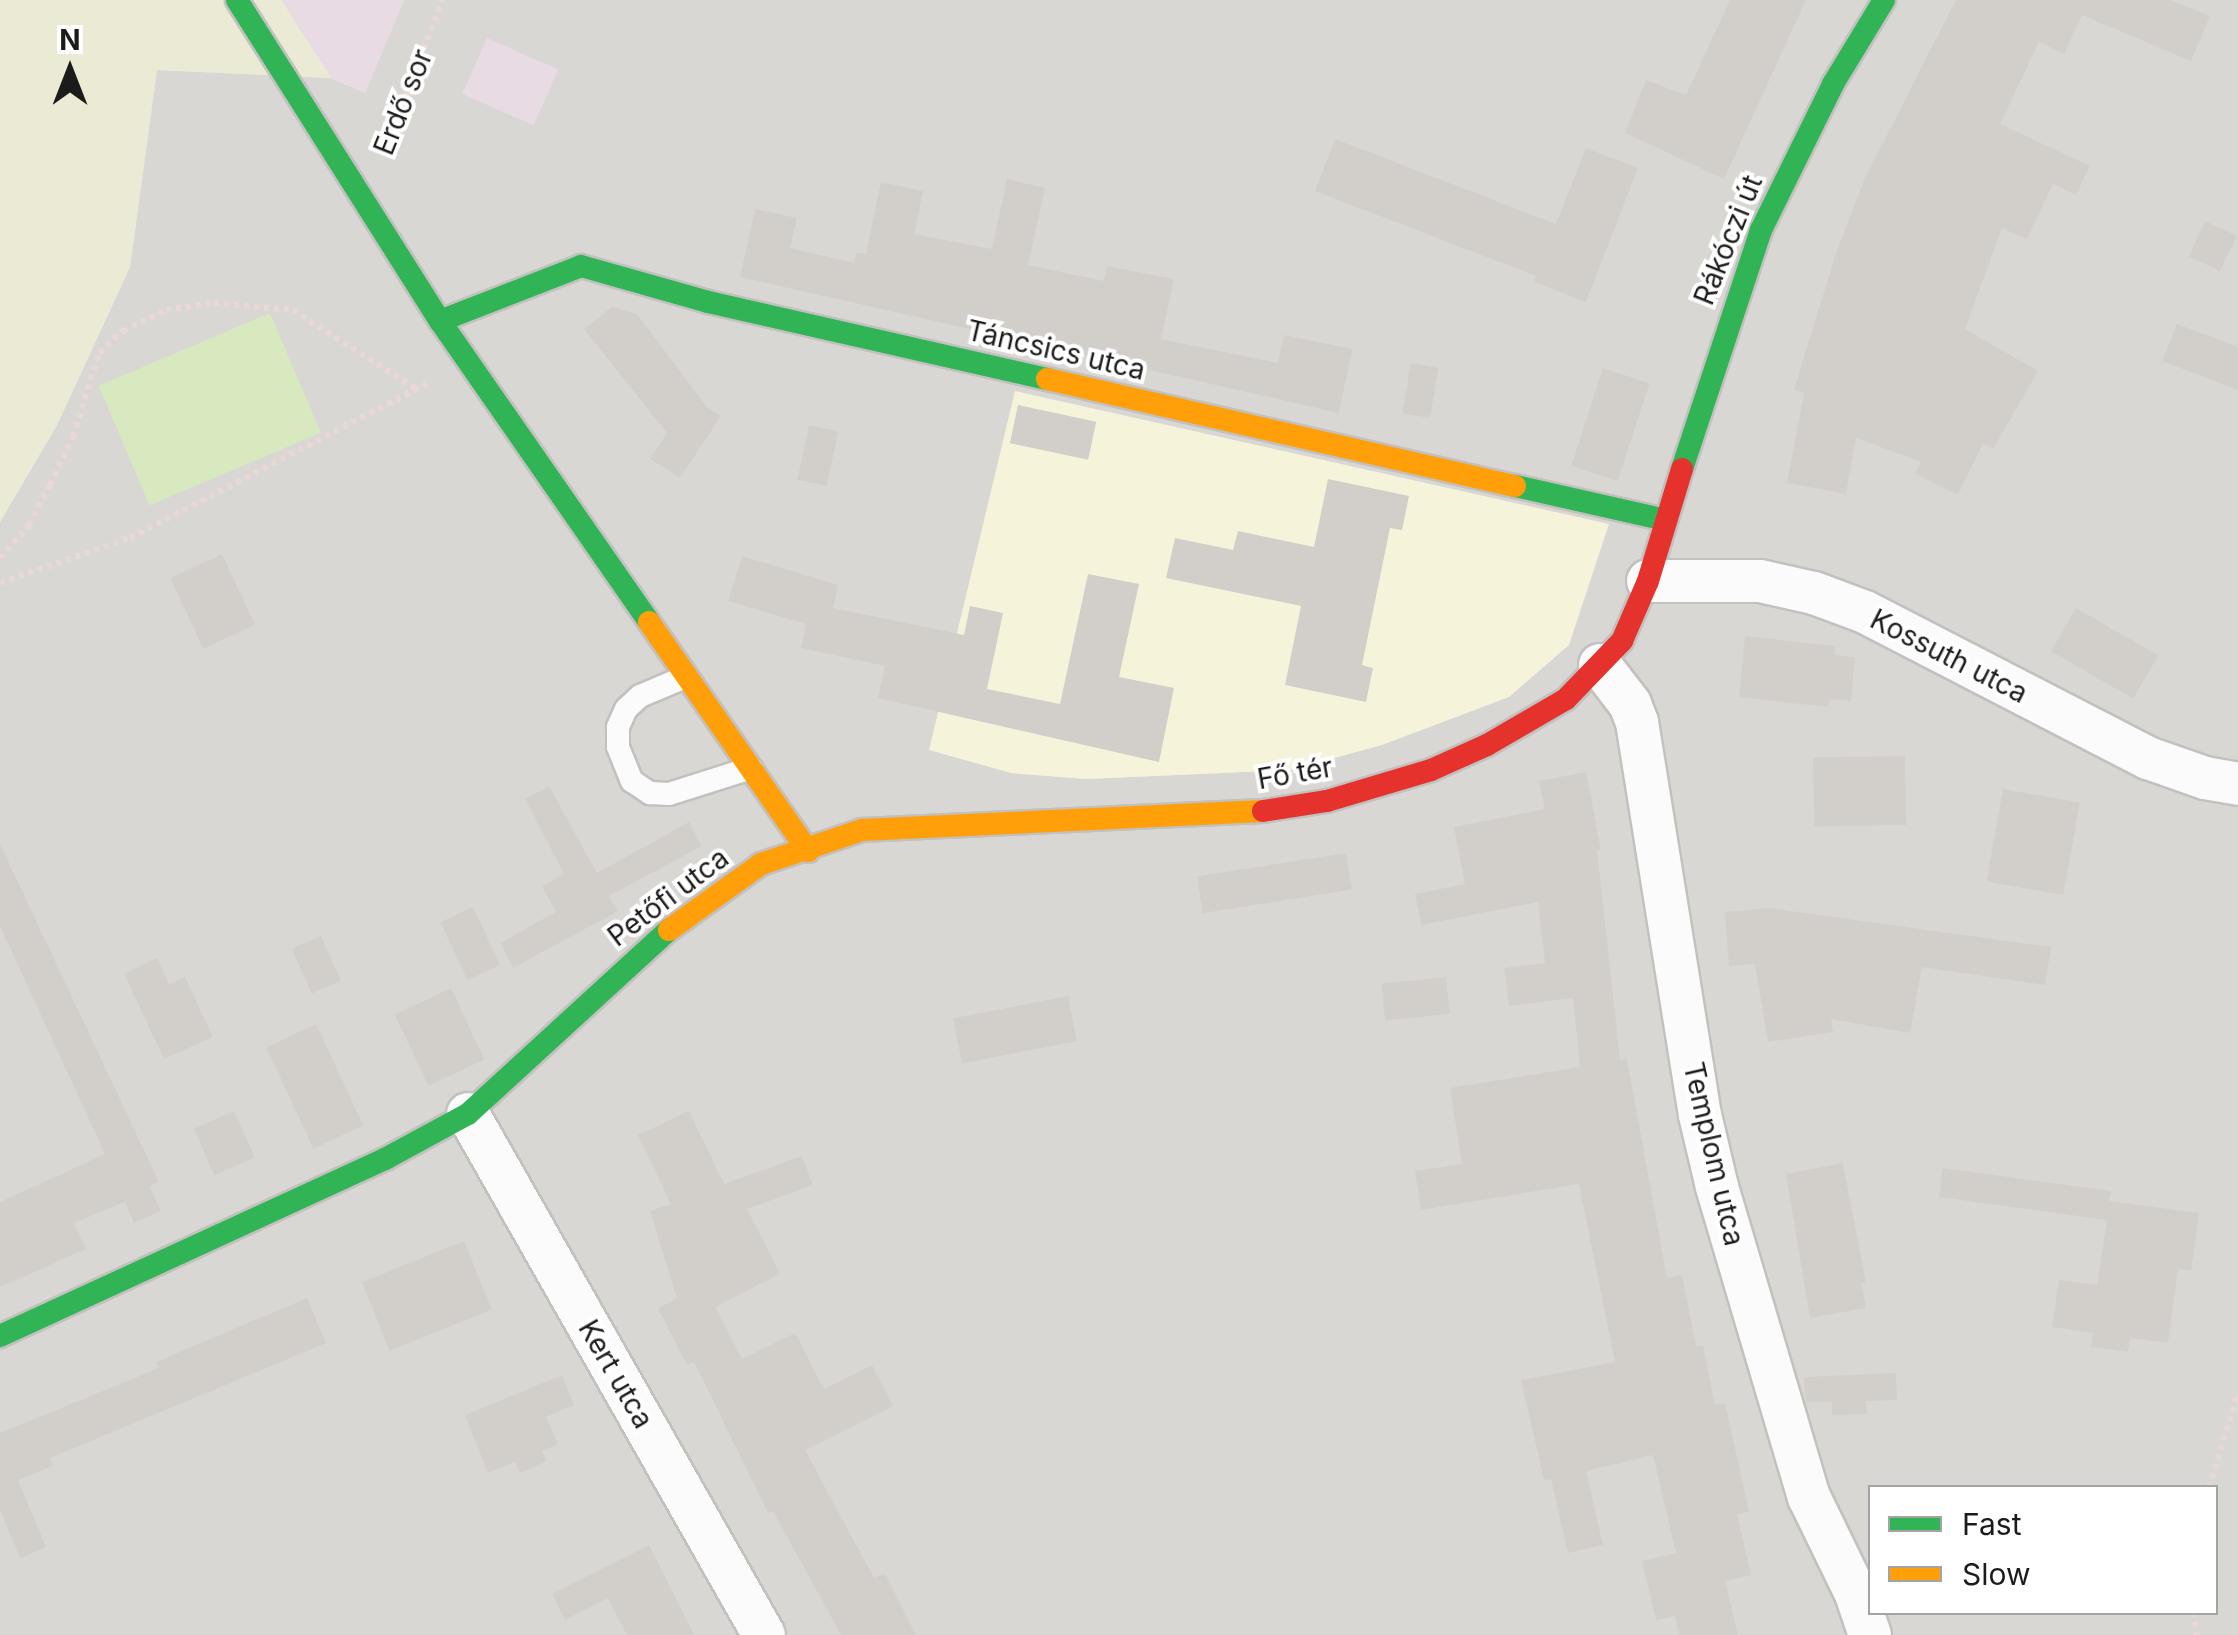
<!DOCTYPE html>
<html>
<head>
<meta charset="utf-8">
<style>
  body { margin:0 }
  #map { position:relative; width:2238px; height:1635px; overflow:hidden; background:#eae7e2; font-family:Inter,sans-serif }
  div>[style] { position:absolute }
  .residential>* { inset:0; background:#d9d7d4 }
  .industrial>* { inset:0; background:#e8dbe3; transform-origin:0 0 }
  .education>* { inset:0; background:#f6f3db }
  .farmland>* { inset:0; background:#ebead4 }
  .grass>* { inset:0; background:#d8e9bf; transform-origin:0 0 }
  .building>* { inset:0; background:#d2cfcb; transform-origin:0 0 }
  .path>* { height:6px; margin-top:-3px; transform-origin:0; background:repeating-linear-gradient(90deg,#ead8d6 0 5px,transparent 0 10px) }
  .roads { filter:drop-shadow(2px 0 #c2c1bf) drop-shadow(-2px 0 #c2c1bf) drop-shadow(0 2px #c2c1bf) drop-shadow(0 -2px #c2c1bf) }
  .lane>* { height:22px; margin:-11px; padding:0 11px; transform-origin:11px; border-radius:11px; background:#fcfbfb }
  .street>* { height:42px; margin:-21px; padding:0 21px; transform-origin:21px; border-radius:21px; background:#fcfbfb }
  .fast>* { height:22px; margin:-11px; padding:0 11px; transform-origin:11px; border-radius:11px; background:#30b455 }
  .slow>* { height:22px; margin:-11px; padding:0 11px; transform-origin:11px; border-radius:11px; background:#ff9f0a }
  .jam>* { height:22px; margin:-11px; padding:0 11px; transform-origin:11px; border-radius:11px; background:#e5322d }
  span { translate:-50% -50%; white-space:nowrap; text-align:center; line-height:1.15; -webkit-text-stroke:8px #fff; paint-order:stroke }
  .street-label { font-size:28px; color:#1b1b1b }
  .legend { position:absolute; left:1868px; top:1485px; width:350px; height:130px; box-sizing:border-box; background:#fff; border:2px solid #a4a4a4; margin:0; padding:12px 18px; list-style:none; font-size:30px; color:#1b1b1b }
  .legend li { display:flex; align-items:center; gap:20px; height:50px }
  .legend b { width:50px; border:2px solid #a4a4a4 }
  .north { position:absolute; left:20px; top:20px; width:100px; height:100px; -webkit-text-stroke:8px #fff; paint-order:stroke; rotate:0deg; font-size:28px; font-weight:700; line-height:40px; text-align:center; color:#1b1b1b }
  .north::after { content:''; display:block; margin:auto; width:35px; height:45px; background:#1b1b1b; clip-path:polygon(50% 0,100% 100%,50% 72%,0 100%) }
</style>
</head>
<body>
<div id="map">
  <div class="residential">
    <div style="clip-path:polygon(evenodd,404px 0,2238px 0,2238px 1635px,0 1635px,0 522px,57px 425px,130px 267px,157px 70px,331px 78px,365px 93px,404px 0,1382px 745px,1289px 770px,1086px 779px,1011px 773px,1382px 745px,404px 0,1870px 1488px,2216px 1488px,2216px 1612px,1870px 1612px,1870px 1488px)"></div>
  </div>
  <div class="industrial">
    <div style="clip-path:polygon(281px 0,404px 0,365px 93px,331px 78px)"></div>
    <div style="left:487px;top:38px;width:78px;height:61px;rotate:24deg"></div>
  </div>
  <div class="education">
    <div style="clip-path:polygon(1015px 391px,1609px 524px,1569px 645px,1509px 697px,1382px 745px,1289px 770px,1086px 779px,1011px 773px,929px 750px)"></div>
  </div>
  <div class="farmland">
    <div style="clip-path:polygon(0 0,281px 0,331px 78px,157px 70px,130px 267px,57px 425px,0 522px)"></div>
  </div>
  <div class="grass">
    <div style="left:270px;top:313px;width:130px;height:186px;rotate:67deg"></div>
  </div>
  <div class="building">
    <div style="clip-path:polygon(1730px 0,1806px 0,1724px 179px,1625px 133px,1646px 80px,1686px 95px)"></div>
    <div style="clip-path:polygon(1956px 0,2171px 0,2210px 16px,2191px 61px,2082px 15px,2064px 54px,2039px 42px,2000px 124px,2090px 166px,2076px 195px,2053px 184px,2027px 239px,2002px 228px,1965px 329px,2038px 371px,1993px 449px,1983px 444px,1958px 495px,1915px 474px,1921px 462px,1856px 438px,1846px 494px,1787px 483px,1804px 393px,1794px 390px,1836px 253px,1864px 180px)"></div>
    <div style="clip-path:polygon(1335px 139px,1556px 224px,1586px 148px,1638px 168px,1586px 302px,1534px 282px,1536px 276px,1315px 191px)"></div>
    <div style="clip-path:polygon(1007px 179px,1045px 188px,1028px 265px,1104px 281px,1107px 266px,1174px 279px,1161px 339px,1278px 363px,1284px 335px,1352px 349px,1339px 413px,740px 277px,755px 209px,797px 218px,790px 248px,854px 263px,856px 253px,866px 254px,881px 182px,923px 191px,914px 234px,992px 249px)"></div>
    <div style="left:2205px;top:221px;width:35px;height:39px;rotate:25deg"></div>
    <div style="clip-path:polygon(612px 307px,637px 314px,707px 407px,721px 416px,680px 478px,650px 459px,667px 433px,584px 329px)"></div>
    <div style="clip-path:polygon(2177px 324px,2238px 347px,2238px 390px,2162px 361px)"></div>
    <div style="left:1411px;top:363px;width:28px;height:51px;rotate:10deg"></div>
    <div style="left:1603px;top:368px;width:49px;height:103px;rotate:18deg"></div>
    <div style="left:1018px;top:405px;width:80px;height:39px;rotate:12deg"></div>
    <div style="left:809px;top:425px;width:30px;height:56px;rotate:12deg"></div>
    <div style="clip-path:polygon(1328px 479px,1409px 496px,1402px 530px,1390px 528px,1362px 665px,1373px 668px,1366px 702px,1285px 685px,1301px 606px,1166px 578px,1175px 538px,1233px 550px,1238px 531px,1314px 547px)"></div>
    <div style="left:222px;top:554px;width:78px;height:57px;rotate:65deg"></div>
    <div style="clip-path:polygon(742px 556px,838px 585px,833px 608px,964px 635px,970px 606px,1003px 613px,987px 689px,1060px 704px,1088px 574px,1139px 584px,1119px 677px,1174px 688px,1159px 762px,878px 698px,885px 666px,801px 648px,806px 624px,728px 601px)"></div>
    <div style="left:2076px;top:608px;width:95px;height:50px;rotate:30deg"></div>
    <div style="clip-path:polygon(1745px 636px,1835px 646px,1834px 655px,1855px 657px,1851px 701px,1830px 699px,1828px 707px,1739px 697px)"></div>
    <div style="left:1905px;top:756px;width:69px;height:92px;rotate:89deg"></div>
    <div style="clip-path:polygon(1586px 772px,1601px 850px,1597px 850px,1620px 1060px,1627px 1059px,1667px 1278px,1682px 1275px,1696px 1347px,1703px 1345px,1715px 1405px,1725px 1403px,1749px 1512px,1737px 1514px,1751px 1575px,1725px 1581px,1738px 1635px,1679px 1635px,1675px 1616px,1656px 1620px,1642px 1561px,1676px 1553px,1653px 1455px,1586px 1471px,1603px 1545px,1568px 1553px,1551px 1479px,1544px 1480px,1521px 1380px,1615px 1362px,1579px 1184px,1421px 1210px,1415px 1171px,1462px 1164px,1450px 1088px,1580px 1067px,1573px 998px,1509px 1006px,1504px 968px,1545px 963px,1538px 902px,1421px 925px,1415px 894px,1465px 884px,1454px 827px,1545px 809px,1539px 781px)"></div>
    <div style="clip-path:polygon(549px 786px,597px 873px,689px 822px,702px 846px,609px 896px,618px 911px,513px 968px,500px 943px,556px 912px,542px 886px,564px 874px,525px 799px)"></div>
    <div style="left:2003px;top:789px;width:78px;height:94px;rotate:10deg"></div>
    <div style="clip-path:polygon(0 844px,159px 1182px,149px 1186px,161px 1211px,134px 1223px,125px 1202px,74px 1223px,86px 1249px,0 1287px,0 1202px,105px 1154px,0 926px)"></div>
    <div style="left:1346px;top:853px;width:37px;height:151px;rotate:81deg"></div>
    <div style="left:473px;top:907px;width:64px;height:36px;rotate:65deg"></div>
    <div style="clip-path:polygon(1769px 908px,2051px 947px,2045px 985px,1922px 967px,1910px 1033px,1831px 1019px,1833px 1032px,1768px 1042px,1755px 964px,1729px 966px,1725px 912px)"></div>
    <div style="left:321px;top:936px;width:49px;height:32px;rotate:66deg"></div>
    <div style="clip-path:polygon(157px 958px,169px 984px,185px 977px,213px 1037px,164px 1059px,124px 974px)"></div>
    <div style="left:1446px;top:977px;width:37px;height:65px;rotate:84deg"></div>
    <div style="left:451px;top:988px;width:79px;height:62px;rotate:65deg"></div>
    <div style="left:1068px;top:996px;width:46px;height:117px;rotate:79deg"></div>
    <div style="left:316px;top:1024px;width:112px;height:55px;rotate:65deg"></div>
    <div style="left:234px;top:1111px;width:51px;height:44px;rotate:66deg"></div>
    <div style="clip-path:polygon(689px 1111px,724px 1184px,802px 1156px,813px 1185px,747px 1209px,780px 1274px,715px 1307px,742px 1359px,795px 1333px,824px 1389px,872px 1365px,893px 1406px,805px 1450px,874px 1578px,885px 1573px,916px 1635px,841px 1635px,773px 1511px,768px 1513px,694px 1362px,687px 1365px,658px 1308px,677px 1298px,650px 1211px,671px 1204px,638px 1135px)"></div>
    <div style="clip-path:polygon(1843px 1163px,1866px 1283px,1861px 1283px,1866px 1308px,1810px 1318px,1786px 1174px)"></div>
    <div style="clip-path:polygon(1943px 1168px,2111px 1191px,2109px 1201px,2199px 1213px,2191px 1271px,2178px 1269px,2168px 1343px,2130px 1338px,2128px 1352px,2091px 1347px,2093px 1333px,2052px 1327px,2059px 1280px,2097px 1285px,2107px 1220px,1939px 1197px)"></div>
    <div style="left:464px;top:1241px;width:74px;height:110px;rotate:68deg"></div>
    <div style="clip-path:polygon(307px 1298px,326px 1343px,50px 1458px,53px 1466px,18px 1480px,46px 1547px,20px 1558px,0 1510px,0 1433px,159px 1368px,156px 1362px)"></div>
    <div style="clip-path:polygon(1896px 1373px,1897px 1400px,1866px 1401px,1867px 1414px,1832px 1415px,1832px 1402px,1807px 1402px,1805px 1394px,1804px 1377px)"></div>
    <div style="clip-path:polygon(562px 1375px,574px 1405px,546px 1417px,558px 1444px,542px 1451px,547px 1461px,520px 1473px,515px 1462px,488px 1473px,465px 1415px)"></div>
    <div style="clip-path:polygon(649px 1545px,694px 1635px,627px 1635px,608px 1598px,565px 1620px,552px 1594px)"></div>
  </div>
  <div class="path">
    <div style="left:383px;top:151px;width:162px;rotate:-68.3deg"></div>
    <div style="left:0;top:558px;width:44px;rotate:-48.7deg"></div>
    <div style="left:29px;top:525px;width:45px;rotate:-62.3deg"></div>
    <div style="left:50px;top:485px;width:53px;rotate:-64.4deg"></div>
    <div style="left:73px;top:437px;width:88px;rotate:-72.8deg"></div>
    <div style="left:99px;top:353px;width:33px;rotate:-43deg"></div>
    <div style="left:123px;top:331px;width:48px;rotate:-26deg"></div>
    <div style="left:166px;top:310px;width:49px;rotate:-8.3deg"></div>
    <div style="left:214px;top:303px;width:79px;rotate:5.1deg"></div>
    <div style="left:293px;top:310px;width:145px;rotate:32.6deg"></div>
    <div style="left:0;top:583px;width:138px;rotate:-19.1deg"></div>
    <div style="left:130px;top:538px;width:339px;rotate:-27.5deg"></div>
    <div style="left:2209px;top:1488px;width:99px;rotate:-73deg"></div>
    <div style="left:2193px;top:1612px;width:23px;rotate:80deg"></div>
  </div>
  <div class="roads">
    <div class="lane">
      <div style="left:685px;top:677px;width:49px;rotate:157.1deg"></div>
      <div style="left:640px;top:696px;width:19px;rotate:137deg"></div>
      <div style="left:626px;top:709px;width:20px;rotate:114deg"></div>
      <div style="left:618px;top:727px;width:20px;rotate:90deg"></div>
      <div style="left:618px;top:747px;width:37px;rotate:68deg"></div>
      <div style="left:632px;top:781px;width:22px;rotate:34deg"></div>
      <div style="left:650px;top:793px;width:19px;rotate:3deg"></div>
      <div style="left:669px;top:794px;width:86px;rotate:-17.6deg"></div>
    </div>
    <div class="street">
      <div style="left:1648px;top:581px;width:112px"></div>
      <div style="left:1760px;top:581px;width:55px;rotate:12.5deg"></div>
      <div style="left:1814px;top:593px;width:54px;rotate:20.4deg"></div>
      <div style="left:1865px;top:612px;width:318px;rotate:27.3deg"></div>
      <div style="left:2148px;top:758px;width:60px;rotate:19.3deg"></div>
      <div style="left:2205px;top:778px;width:34px;rotate:10deg"></div>
      <div style="left:1600px;top:665px;width:49px;rotate:52.4deg"></div>
      <div style="left:1630px;top:704px;width:19px;rotate:69deg"></div>
      <div style="left:1637px;top:722px;width:398px;rotate:80.9deg"></div>
      <div style="left:1700px;top:1115px;width:74px;rotate:76.7deg"></div>
      <div style="left:1717px;top:1187px;width:323px;rotate:73.5deg"></div>
      <div style="left:1809px;top:1497px;width:108px;rotate:64.1deg"></div>
      <div style="left:1856px;top:1594px;width:43px;rotate:71.1deg"></div>
      <div style="left:468px;top:1114px;width:599px;rotate:60.4deg"></div>
    </div>
    <div class="fast">
      <div style="left:237px;top:0;width:380px;rotate:57.7deg"></div>
      <div style="left:440px;top:321px;width:366px;rotate:55.2deg"></div>
      <div style="left:440px;top:321px;width:151px;rotate:-21.3deg"></div>
      <div style="left:581px;top:266px;width:132px;rotate:15.8deg"></div>
      <div style="left:708px;top:302px;width:348px;rotate:12.8deg"></div>
      <div style="left:1682px;top:469px;width:252px;rotate:-71.7deg"></div>
      <div style="left:1761px;top:230px;width:163px;rotate:-63.7deg"></div>
      <div style="left:1833px;top:84px;width:98px;rotate:-58.7deg"></div>
      <div style="left:1515px;top:486px;width:155px;rotate:12.7deg"></div>
      <div style="left:0;top:1336px;width:424px;rotate:-24.7deg"></div>
      <div style="left:385px;top:1159px;width:94px;rotate:-28.5deg"></div>
      <div style="left:468px;top:1114px;width:273px;rotate:-42.5deg"></div>
    </div>
    <div class="slow">
      <div style="left:1047px;top:379px;width:480px;rotate:12.9deg"></div>
      <div style="left:649px;top:622px;width:279px;rotate:55.2deg"></div>
      <div style="left:669px;top:930px;width:113px;rotate:-35.7deg"></div>
      <div style="left:761px;top:864px;width:107px;rotate:-18.6deg"></div>
      <div style="left:862px;top:830px;width:401px;rotate:-2.7deg"></div>
    </div>
    <div class="jam">
      <div style="left:1263px;top:811px;width:65px;rotate:-8.9deg"></div>
      <div style="left:1327px;top:801px;width:109px;rotate:-16.6deg"></div>
      <div style="left:1431px;top:770px;width:61px;rotate:-24.1deg"></div>
      <div style="left:1487px;top:745px;width:91px;rotate:-30.2deg"></div>
      <div style="left:1566px;top:699px;width:81px;rotate:-46deg"></div>
      <div style="left:1622px;top:641px;width:65px;rotate:-66.6deg"></div>
      <div style="left:1648px;top:581px;width:117px;rotate:-73.1deg"></div>
    </div>
  </div>
  <div class="street-label">
    <span style="left:403px;top:102px;rotate:-68deg">Erdő sor</span>
    <span style="left:1728px;top:240px;rotate:-68deg">Rákóczi út</span>
    <span style="left:1056px;top:350px;rotate:13deg">Táncsics utca</span>
    <span style="left:1949px;top:656px;rotate:27deg">Kossuth utca</span>
    <span style="left:1295px;top:773px;rotate:-10deg">Fő tér</span>
    <span style="left:668px;top:897px;rotate:-37deg">Petőfi utca</span>
    <span style="left:1714px;top:1154px;rotate:77deg">Templom utca</span>
    <span style="left:616px;top:1374px;rotate:60deg">Kert utca</span>
  </div>
  <ul class="legend">
  <li><b style="height:12px;background:#30b455"></b>Fast</li>
  <li><b style="height:12px;background:#ff9f0a"></b>Slow</li>
  </ul>
  <div class="north">N</div>
</div>
</body>
</html>
